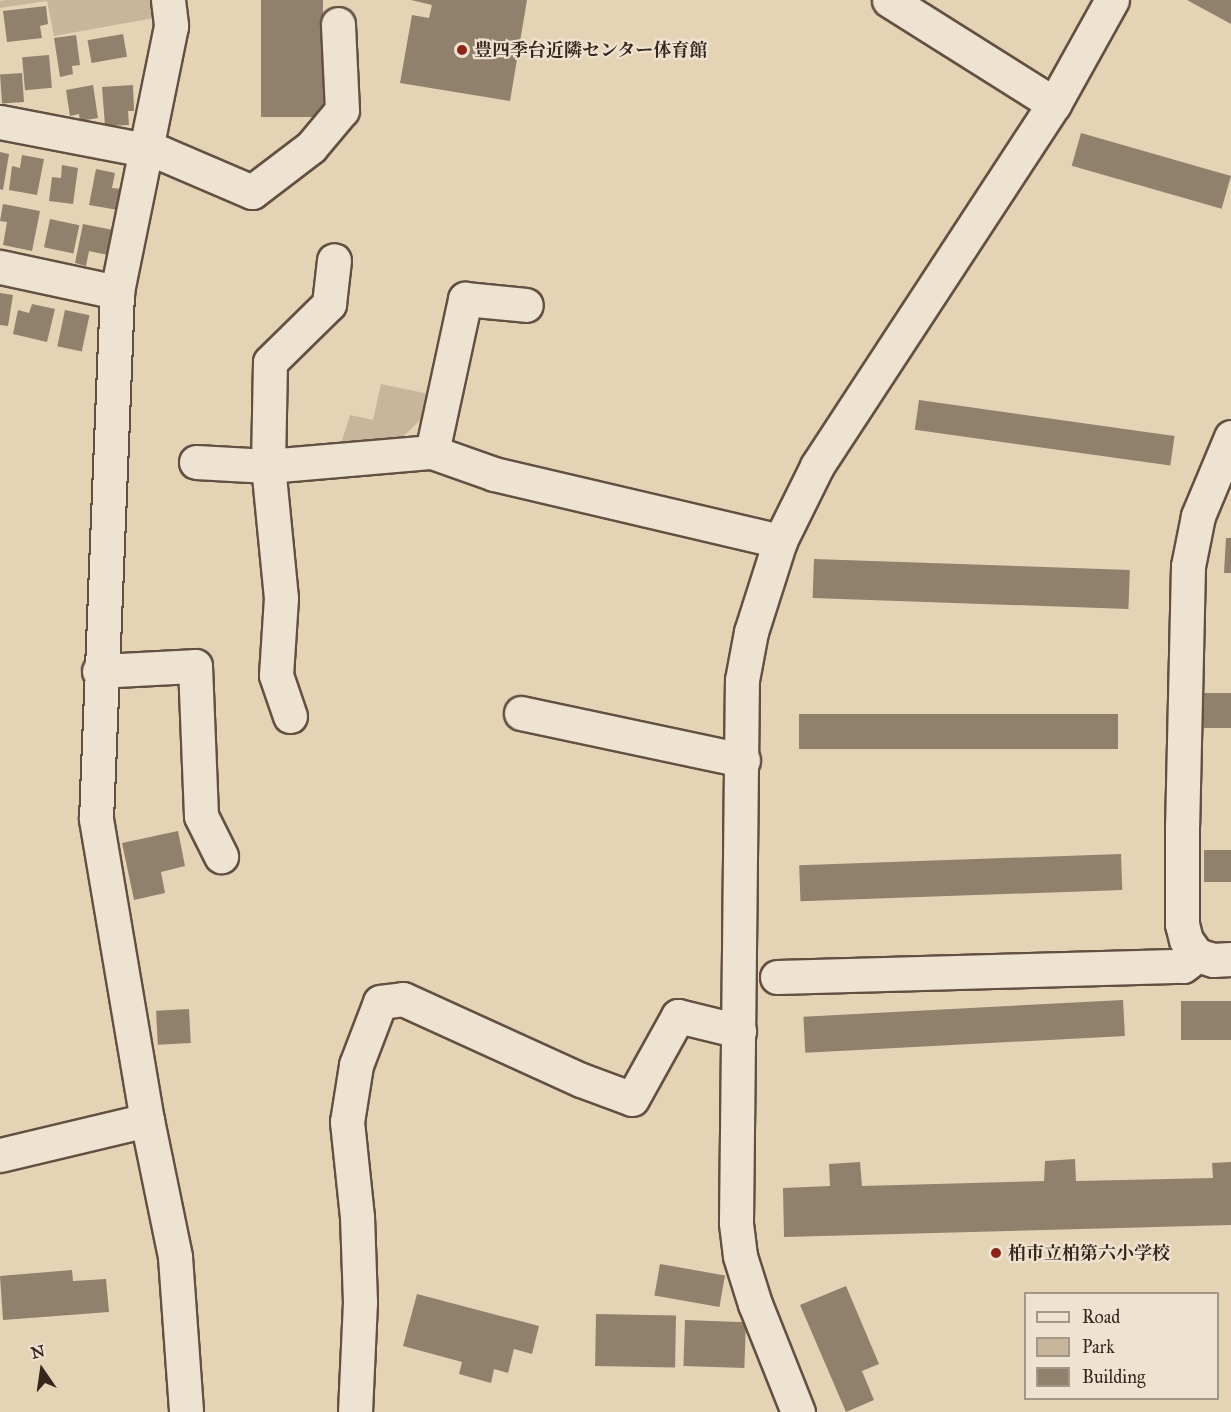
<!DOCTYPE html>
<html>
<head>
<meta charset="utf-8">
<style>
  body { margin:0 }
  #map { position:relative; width:1231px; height:1412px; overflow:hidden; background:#e5d3b6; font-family:"IM FELL Great Primer","Noto Serif JP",serif }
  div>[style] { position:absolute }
  .green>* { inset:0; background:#c7b69c }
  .building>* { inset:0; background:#91806c; transform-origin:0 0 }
  .roads { filter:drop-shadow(2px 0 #625142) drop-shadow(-2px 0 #625142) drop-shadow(0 2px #625142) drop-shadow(0 -2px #625142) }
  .minor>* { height:33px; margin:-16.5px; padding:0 16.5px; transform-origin:16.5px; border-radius:16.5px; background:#eee2d0 }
  .dots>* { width:16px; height:16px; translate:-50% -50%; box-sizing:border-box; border:3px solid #eee2d0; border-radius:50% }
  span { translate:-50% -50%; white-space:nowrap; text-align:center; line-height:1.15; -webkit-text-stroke:4.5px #eee2d0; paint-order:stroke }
  .poi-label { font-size:18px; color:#37261b; font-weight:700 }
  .left { translate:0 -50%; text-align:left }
  .legend { position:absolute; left:1024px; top:1292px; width:195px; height:108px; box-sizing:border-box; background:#eee2d0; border:2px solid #a59788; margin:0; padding:8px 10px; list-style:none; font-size:18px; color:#37261b }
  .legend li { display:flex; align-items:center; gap:12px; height:30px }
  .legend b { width:30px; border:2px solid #a59788 }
  .north { position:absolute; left:12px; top:1340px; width:60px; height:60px; -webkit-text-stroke:4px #eee2d0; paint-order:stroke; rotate:347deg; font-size:16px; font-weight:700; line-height:24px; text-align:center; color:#37261b }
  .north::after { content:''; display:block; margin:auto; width:21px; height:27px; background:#37261b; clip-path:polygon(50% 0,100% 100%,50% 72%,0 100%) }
</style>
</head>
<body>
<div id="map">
  <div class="green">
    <div style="clip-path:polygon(4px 0,153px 0,154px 18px,54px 36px,47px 1px,0 8px,0 1px)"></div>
    <div style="clip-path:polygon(381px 384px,429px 394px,425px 415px,401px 439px,339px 450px,350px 415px,373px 420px)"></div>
  </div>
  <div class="building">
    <div style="left:261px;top:0;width:62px;height:117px"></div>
    <div style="clip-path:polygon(411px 0,527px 0,510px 101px,400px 83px,412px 15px,429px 18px,432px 5px)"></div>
    <div style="clip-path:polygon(1187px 0,1231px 0,1231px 24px)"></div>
    <div style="clip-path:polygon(46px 6px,48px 24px,40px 26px,42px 38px,7px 42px,3px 11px)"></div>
    <div style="left:123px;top:34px;width:23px;height:36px;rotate:80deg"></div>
    <div style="clip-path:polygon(76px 35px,80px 65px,72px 66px,73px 74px,60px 77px,54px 38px)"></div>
    <div style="left:49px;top:55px;width:33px;height:27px;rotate:85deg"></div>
    <div style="left:22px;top:73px;width:29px;height:22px;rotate:86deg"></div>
    <div style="clip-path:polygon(93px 85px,98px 118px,80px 121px,79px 114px,70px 116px,66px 90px)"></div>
    <div style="clip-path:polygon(133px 85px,134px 111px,128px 111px,129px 125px,105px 126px,102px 87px)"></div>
    <div style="left:1081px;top:133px;width:156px;height:34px;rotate:16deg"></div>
    <div style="clip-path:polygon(0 152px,9px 154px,3px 190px,0 189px)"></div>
    <div style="clip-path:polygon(22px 155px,44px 159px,37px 195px,9px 190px,12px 166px,20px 168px)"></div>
    <div style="clip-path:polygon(62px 165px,78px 168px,73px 204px,49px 201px,52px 177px,61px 178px)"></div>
    <div style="clip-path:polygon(96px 169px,115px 173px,112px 188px,122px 189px,118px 210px,89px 205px)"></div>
    <div style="clip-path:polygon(3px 204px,40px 211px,32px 251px,3px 245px,7px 222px,0 221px)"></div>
    <div style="left:50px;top:219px;width:30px;height:29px;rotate:12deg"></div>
    <div style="clip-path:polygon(83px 224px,113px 230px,108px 255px,89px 251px,86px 266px,75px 263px)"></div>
    <div style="clip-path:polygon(0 293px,13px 295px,8px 326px,0 325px)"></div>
    <div style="clip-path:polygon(32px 304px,55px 309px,47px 342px,13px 334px,18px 310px,29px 313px)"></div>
    <div style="left:65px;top:310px;width:25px;height:37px;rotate:12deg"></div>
    <div style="left:919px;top:400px;width:258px;height:30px;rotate:8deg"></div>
    <div style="clip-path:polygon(1226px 538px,1231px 538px,1231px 573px,1224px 573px)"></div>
    <div style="left:814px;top:559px;width:316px;height:39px;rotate:2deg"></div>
    <div style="left:1231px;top:693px;width:35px;height:27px;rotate:90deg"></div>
    <div style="left:1118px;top:714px;width:35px;height:319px;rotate:90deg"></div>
    <div style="clip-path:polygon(178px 831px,185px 866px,161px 872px,165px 893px,134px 900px,122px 843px)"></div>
    <div style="left:1231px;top:850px;width:32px;height:27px;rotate:90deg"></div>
    <div style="left:1121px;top:854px;width:36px;height:322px;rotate:88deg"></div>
    <div style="left:1123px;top:1000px;width:36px;height:320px;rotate:87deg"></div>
    <div style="left:1231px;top:1001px;width:39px;height:50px;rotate:90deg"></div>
    <div style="left:189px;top:1009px;width:34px;height:33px;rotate:87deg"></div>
    <div style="clip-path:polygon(1075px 1159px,1076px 1181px,1213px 1178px,1212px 1163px,1231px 1162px,1231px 1225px,784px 1237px,783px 1188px,830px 1186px,829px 1164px,860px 1162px,862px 1186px,1044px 1181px,1045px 1161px)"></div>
    <div style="left:660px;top:1264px;width:66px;height:32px;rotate:10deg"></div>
    <div style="clip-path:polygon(72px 1270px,73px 1281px,106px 1279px,109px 1312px,3px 1320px,0 1276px)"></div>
    <div style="clip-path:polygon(846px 1286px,879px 1364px,862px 1371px,874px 1400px,846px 1412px,800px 1305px)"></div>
    <div style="clip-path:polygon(417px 1294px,539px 1326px,532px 1354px,514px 1349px,508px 1373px,494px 1369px,491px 1383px,459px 1374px,462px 1362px,403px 1346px)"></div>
    <div style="left:596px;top:1314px;width:80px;height:52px;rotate:1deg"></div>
    <div style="left:685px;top:1320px;width:61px;height:46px;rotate:2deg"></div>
  </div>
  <div class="roads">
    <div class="minor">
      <div style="left:168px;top:0;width:26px;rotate:83deg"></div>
      <div style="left:171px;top:26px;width:271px;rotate:101.5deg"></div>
      <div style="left:117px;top:292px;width:527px;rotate:92.28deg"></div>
      <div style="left:96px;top:819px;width:305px;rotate:80.4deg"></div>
      <div style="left:147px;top:1120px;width:140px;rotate:78.4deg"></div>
      <div style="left:175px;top:1257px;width:155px;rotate:85.9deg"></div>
      <div style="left:889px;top:0;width:195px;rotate:32.2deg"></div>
      <div style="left:0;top:122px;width:164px;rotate:10.9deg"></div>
      <div style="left:161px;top:153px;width:99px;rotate:23.2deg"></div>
      <div style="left:252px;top:192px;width:74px;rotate:-37.3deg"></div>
      <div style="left:311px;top:147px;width:48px;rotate:-50deg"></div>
      <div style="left:342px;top:110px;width:86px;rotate:-92.7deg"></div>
      <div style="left:0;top:267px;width:120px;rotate:12.1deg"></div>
      <div style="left:1231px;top:437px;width:86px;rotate:112.7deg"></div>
      <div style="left:1198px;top:516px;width:51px;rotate:101.3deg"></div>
      <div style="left:1188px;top:566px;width:259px;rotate:91.3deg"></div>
      <div style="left:1182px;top:825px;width:99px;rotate:90deg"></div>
      <div style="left:1182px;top:924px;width:16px;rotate:76deg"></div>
      <div style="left:1186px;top:940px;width:19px;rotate:54deg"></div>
      <div style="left:1197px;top:955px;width:17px;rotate:17deg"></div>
      <div style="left:1213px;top:960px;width:18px;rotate:-3deg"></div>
      <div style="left:432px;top:452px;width:157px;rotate:-77.8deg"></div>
      <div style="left:465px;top:299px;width:61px;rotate:5.6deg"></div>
      <div style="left:196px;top:462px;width:72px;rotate:3.2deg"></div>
      <div style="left:268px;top:466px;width:165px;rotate:-4.9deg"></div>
      <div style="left:432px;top:452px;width:66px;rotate:19.5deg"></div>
      <div style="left:494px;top:474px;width:294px;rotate:13.2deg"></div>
      <div style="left:99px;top:671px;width:96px;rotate:-3deg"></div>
      <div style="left:195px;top:666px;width:150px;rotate:87.7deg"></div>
      <div style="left:201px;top:816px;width:45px;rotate:63.4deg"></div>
      <div style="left:521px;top:713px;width:227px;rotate:12deg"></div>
      <div style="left:290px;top:716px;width:43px;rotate:-108.9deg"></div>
      <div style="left:276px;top:675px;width:77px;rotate:-86.3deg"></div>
      <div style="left:281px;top:598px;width:133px;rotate:-95.6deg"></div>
      <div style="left:268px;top:466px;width:104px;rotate:-88.9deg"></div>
      <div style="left:270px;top:362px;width:83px;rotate:-44.5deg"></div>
      <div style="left:329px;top:304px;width:44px;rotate:-83.5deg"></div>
      <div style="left:777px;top:977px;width:406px;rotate:-1.6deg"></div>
      <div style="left:1183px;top:966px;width:18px;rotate:-38deg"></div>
      <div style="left:0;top:1155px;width:151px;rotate:-13.4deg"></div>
      <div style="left:355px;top:1412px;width:110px;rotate:-87.4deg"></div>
      <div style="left:360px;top:1302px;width:85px;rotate:-92deg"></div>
      <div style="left:357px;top:1217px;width:96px;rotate:-96deg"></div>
      <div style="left:347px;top:1122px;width:58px;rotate:-81deg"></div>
      <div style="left:356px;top:1065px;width:67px;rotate:-69.1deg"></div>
      <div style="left:380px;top:1002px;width:23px;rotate:-7deg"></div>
      <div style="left:403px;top:999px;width:196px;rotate:24.5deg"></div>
      <div style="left:581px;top:1080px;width:54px;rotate:20.4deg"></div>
      <div style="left:632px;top:1099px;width:95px;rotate:-61deg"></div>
      <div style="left:678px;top:1016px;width:63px;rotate:13.8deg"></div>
      <div style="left:798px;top:1412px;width:116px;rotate:-111.7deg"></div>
      <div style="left:755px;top:1304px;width:50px;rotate:-107.4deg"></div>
      <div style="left:740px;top:1256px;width:34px;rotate:-97deg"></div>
      <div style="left:736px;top:1222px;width:542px;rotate:-89.37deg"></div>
      <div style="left:742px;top:680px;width:49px;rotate:-79.4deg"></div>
      <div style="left:751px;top:632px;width:96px;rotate:-72.3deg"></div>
      <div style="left:780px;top:541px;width:84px;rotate:-63.7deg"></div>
      <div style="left:817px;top:466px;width:433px;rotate:-56.8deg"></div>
      <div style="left:1054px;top:104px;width:119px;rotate:-60.9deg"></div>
    </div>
  </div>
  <div class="dots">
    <div style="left:462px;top:50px;background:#8f2418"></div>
    <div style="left:996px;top:1253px;background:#8f2418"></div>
  </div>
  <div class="poi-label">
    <span class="left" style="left:474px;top:50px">豊四季台近隣センター体育館</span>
    <span class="left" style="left:1008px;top:1253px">柏市立柏第六小学校</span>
  </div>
  <ul class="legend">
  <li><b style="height:8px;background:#eee2d0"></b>Road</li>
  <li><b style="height:16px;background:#c7b69c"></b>Park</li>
  <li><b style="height:16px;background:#91806c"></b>Building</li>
  </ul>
  <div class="north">N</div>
</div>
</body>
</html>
